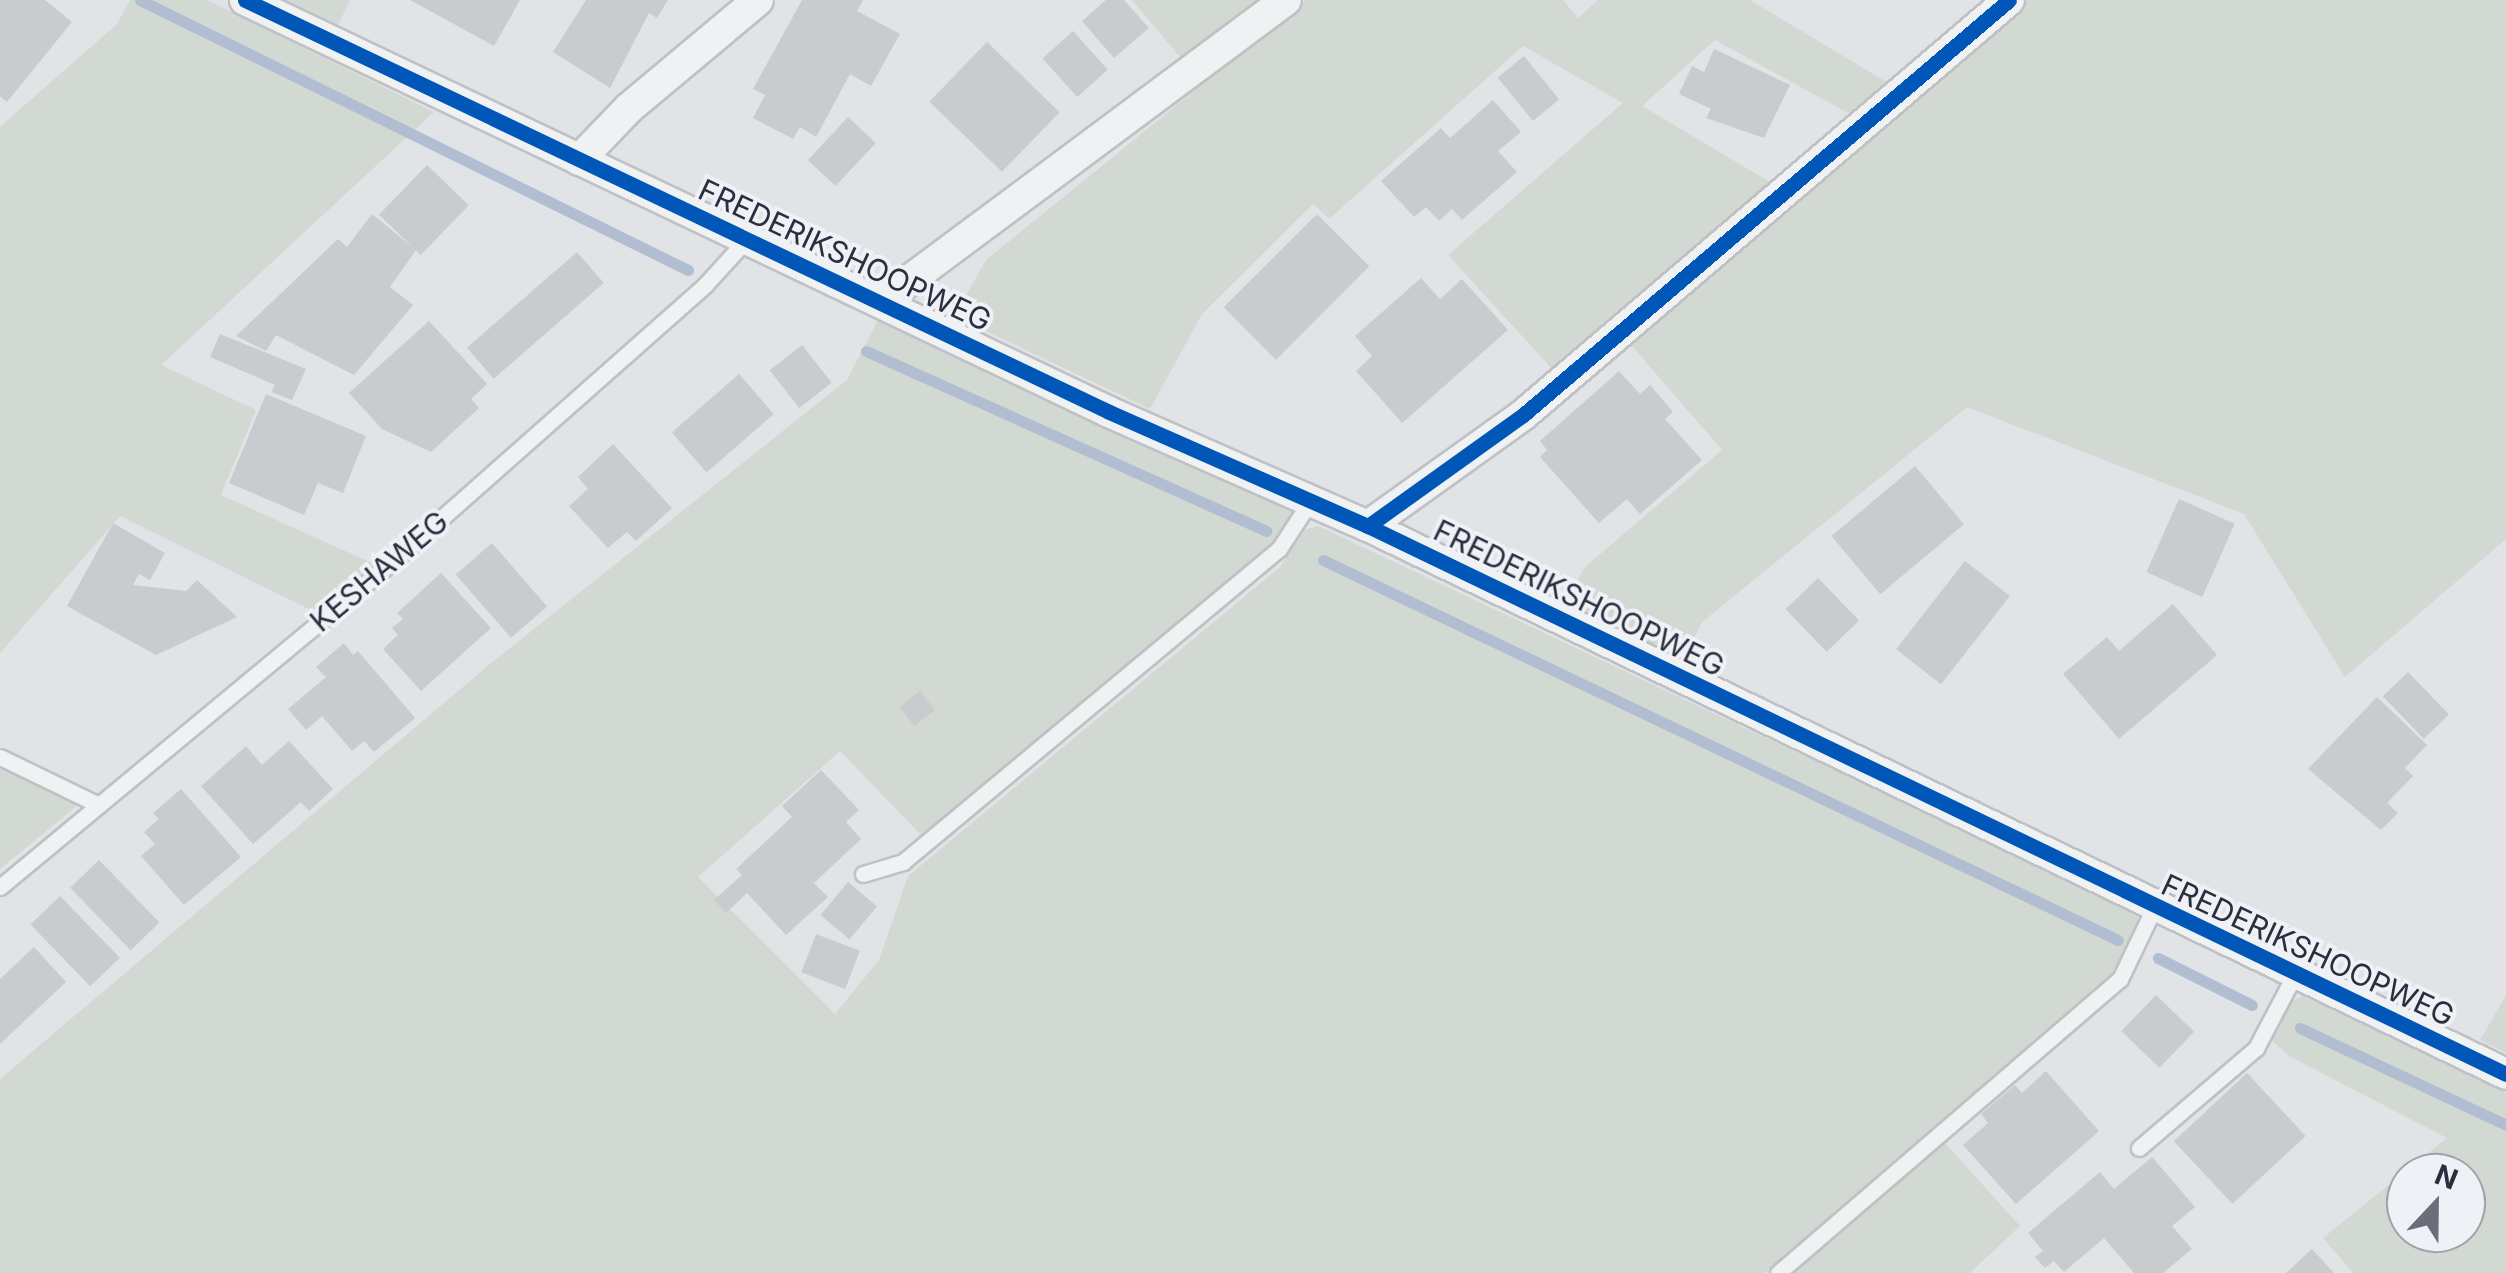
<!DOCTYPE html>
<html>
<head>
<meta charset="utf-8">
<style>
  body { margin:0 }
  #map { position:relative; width:2506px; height:1273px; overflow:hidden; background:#e1e3e6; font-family:Inter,sans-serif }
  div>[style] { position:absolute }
  .green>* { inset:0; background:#d1d9d2 }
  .stream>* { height:11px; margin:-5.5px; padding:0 5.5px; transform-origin:5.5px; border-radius:5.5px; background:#b1bdd0 }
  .building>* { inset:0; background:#c9cbce; transform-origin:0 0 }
  .roads { filter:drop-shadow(2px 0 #bfc1c4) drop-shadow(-2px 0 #bfc1c4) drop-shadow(0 2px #bfc1c4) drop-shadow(0 -2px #bfc1c4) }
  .service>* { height:15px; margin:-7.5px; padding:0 7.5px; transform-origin:7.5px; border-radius:7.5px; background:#f0f1f3 }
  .minor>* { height:30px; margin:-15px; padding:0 15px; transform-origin:15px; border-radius:15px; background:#f0f1f3 }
  .cycleway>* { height:15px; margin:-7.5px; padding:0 7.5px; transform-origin:7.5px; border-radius:7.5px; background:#0057b8 }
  span { translate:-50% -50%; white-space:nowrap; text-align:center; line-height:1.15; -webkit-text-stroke:8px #eff1f6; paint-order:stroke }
  .street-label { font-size:30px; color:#292f3e }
  .north { position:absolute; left:2386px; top:1153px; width:100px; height:100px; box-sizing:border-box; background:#eff1f6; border:2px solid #a0a3ac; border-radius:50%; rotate:22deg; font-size:28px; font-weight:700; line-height:40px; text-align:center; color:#292f3e }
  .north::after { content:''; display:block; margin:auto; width:35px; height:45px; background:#696e79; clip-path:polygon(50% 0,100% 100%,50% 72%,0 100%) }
</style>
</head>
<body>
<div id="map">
  <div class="green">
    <div style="clip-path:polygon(130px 0,207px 0,434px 112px,161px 365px,256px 410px,221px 495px,374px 564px,315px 612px,120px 516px,0 653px,0 127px,117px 24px)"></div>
    <div style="clip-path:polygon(287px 0,350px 0,338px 25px)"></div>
    <div style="clip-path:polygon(1132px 0,1276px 0,1191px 70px)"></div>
    <div style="clip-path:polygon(1306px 0,1563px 0,1578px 18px,1598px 0,1750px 0,1895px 87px,1859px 119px,1715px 40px,1642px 106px,1778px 187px,1556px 373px,1448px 255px,1623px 103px,1523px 46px,1329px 219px,1313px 204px,1202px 314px,1150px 409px,954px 316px,986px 260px)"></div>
    <div style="clip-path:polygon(2028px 0,2506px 0,2506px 539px,2345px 677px,2244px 514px,1967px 407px,1702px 622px,1684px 658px,1565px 603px,1585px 567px,1722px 450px,1626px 339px)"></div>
    <div style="clip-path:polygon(878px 320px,1292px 512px,1274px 545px,921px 835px,840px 751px,698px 877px,835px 1014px,879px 960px,908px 876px,1280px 567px,1305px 530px,1318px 526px,2128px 909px,2138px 918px,2134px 932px,2112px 973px,1765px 1273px,0 1273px,0 1079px,490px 664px,847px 380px)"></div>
    <div style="clip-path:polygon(0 769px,79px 804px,0 869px)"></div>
    <div style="clip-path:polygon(evenodd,2303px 996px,2506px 1092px,2506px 1273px,2353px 1273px,2323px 1238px,2447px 1138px,2289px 1056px,2269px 1038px,2288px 1003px,2303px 996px,2406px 1173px,2466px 1173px,2466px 1233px,2406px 1233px,2406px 1173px)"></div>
    <div style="clip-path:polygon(2506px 996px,2506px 1053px,2480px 1040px)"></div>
    <div style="clip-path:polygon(1944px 1142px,2020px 1226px,1970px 1273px,1793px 1273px)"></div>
  </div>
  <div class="stream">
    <div style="left:140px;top:0;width:611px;rotate:26.23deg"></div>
    <div style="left:866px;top:351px;width:439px;rotate:24.2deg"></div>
    <div style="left:1323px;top:560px;width:881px;rotate:25.55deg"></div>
    <div style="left:2158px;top:958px;width:105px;rotate:26.6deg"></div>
    <div style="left:2300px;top:1028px;width:228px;rotate:25.2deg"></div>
  </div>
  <div class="building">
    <div style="clip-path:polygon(0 0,45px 0,72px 22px,7px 102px,0 96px)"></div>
    <div style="clip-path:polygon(410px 0,520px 0,494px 46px)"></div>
    <div style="clip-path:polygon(586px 0,668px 0,657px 18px,649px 13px,610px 88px,553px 52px)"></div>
    <div style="clip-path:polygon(802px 0,863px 0,857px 11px,900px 34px,871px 86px,850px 74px,816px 137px,800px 127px,793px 139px,753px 118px,765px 95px,753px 89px)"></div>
    <div style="clip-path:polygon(1106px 0,1124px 0,1149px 28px,1114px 58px,1082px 21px)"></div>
    <div style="left:1073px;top:31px;width:52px;height:41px;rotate:48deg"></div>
    <div style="left:987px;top:42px;width:101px;height:83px;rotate:44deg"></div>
    <div style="clip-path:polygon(1714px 49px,1790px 85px,1764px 138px,1706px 118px,1711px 109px,1679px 94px,1692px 66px,1704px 72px)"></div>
    <div style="left:1524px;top:56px;width:56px;height:34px;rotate:51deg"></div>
    <div style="clip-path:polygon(1493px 100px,1521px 132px,1498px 151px,1517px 172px,1462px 220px,1452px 209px,1439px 221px,1426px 207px,1414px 217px,1381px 181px,1441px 128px,1450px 138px)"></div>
    <div style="left:848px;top:117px;width:38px;height:59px;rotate:43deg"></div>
    <div style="left:427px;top:165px;width:58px;height:69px;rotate:44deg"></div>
    <div style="clip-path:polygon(372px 214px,416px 250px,390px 287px,413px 305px,354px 375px,276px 335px,266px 351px,236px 336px,338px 239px,347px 247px)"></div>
    <div style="left:1317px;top:214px;width:74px;height:132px;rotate:45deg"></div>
    <div style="left:577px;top:252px;width:41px;height:146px;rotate:49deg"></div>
    <div style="clip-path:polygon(1421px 278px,1440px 299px,1462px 279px,1508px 330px,1402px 423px,1356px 371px,1372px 356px,1355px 336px)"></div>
    <div style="clip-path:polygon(429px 321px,487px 384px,471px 399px,479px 408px,431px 452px,382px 429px,349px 393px)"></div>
    <div style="clip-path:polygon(220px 334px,306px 369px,292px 400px,271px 392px,275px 385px,210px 357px)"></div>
    <div style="left:802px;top:345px;width:48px;height:41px;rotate:52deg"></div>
    <div style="clip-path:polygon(1619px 371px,1640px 394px,1650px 385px,1673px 412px,1665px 419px,1702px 460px,1640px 514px,1627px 499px,1599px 523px,1540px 457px,1547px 450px,1540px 441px)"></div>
    <div style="left:739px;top:374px;width:53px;height:89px;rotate:49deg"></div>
    <div style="clip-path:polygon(266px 394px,366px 436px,343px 493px,318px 483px,304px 515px,229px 483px)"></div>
    <div style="clip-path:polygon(613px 444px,672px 508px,636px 541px,627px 532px,608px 548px,569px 506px,588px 489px,578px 477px)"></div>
    <div style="left:1915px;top:466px;width:76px;height:109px;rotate:50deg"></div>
    <div style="left:2179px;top:499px;width:61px;height:80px;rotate:24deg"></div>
    <div style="clip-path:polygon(113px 523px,165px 553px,150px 580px,139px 574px,133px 585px,186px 591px,197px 580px,237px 617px,156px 655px,67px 606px)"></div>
    <div style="left:492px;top:543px;width:84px;height:48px;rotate:49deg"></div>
    <div style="left:1965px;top:561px;width:57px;height:112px;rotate:38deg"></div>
    <div style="clip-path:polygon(441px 573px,491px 628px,421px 691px,383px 649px,398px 635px,392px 628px,403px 619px,397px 613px)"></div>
    <div style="left:1818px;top:578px;width:59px;height:45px;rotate:46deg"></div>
    <div style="clip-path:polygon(2173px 604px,2217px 655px,2119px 739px,2063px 674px,2107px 637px,2119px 651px)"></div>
    <div style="clip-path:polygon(344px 643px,353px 655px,358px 651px,415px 718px,374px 752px,364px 741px,352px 751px,322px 716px,306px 730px,288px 709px,326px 677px,316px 667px)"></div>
    <div style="left:2408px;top:672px;width:59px;height:35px;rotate:46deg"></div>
    <div style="left:920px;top:691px;width:24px;height:26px;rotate:52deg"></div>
    <div style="clip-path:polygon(2377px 697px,2427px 745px,2405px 768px,2413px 776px,2387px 803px,2398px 813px,2381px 830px,2308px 769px)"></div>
    <div style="clip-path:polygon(289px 741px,333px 789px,309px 811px,301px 802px,253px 844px,201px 786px,246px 746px,262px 765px)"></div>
    <div style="clip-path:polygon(821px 770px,859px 810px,846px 822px,861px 839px,814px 883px,828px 897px,786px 935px,747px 893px,726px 913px,714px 900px,742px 875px,736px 869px,792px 817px,782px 806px)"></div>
    <div style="clip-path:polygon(181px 789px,241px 857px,184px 905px,141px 856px,155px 844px,144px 832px,159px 819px,153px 813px)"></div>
    <div style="left:99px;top:860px;width:87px;height:40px;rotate:46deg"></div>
    <div style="left:848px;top:882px;width:38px;height:43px;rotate:40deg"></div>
    <div style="left:60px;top:896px;width:86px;height:41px;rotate:46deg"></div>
    <div style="left:816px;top:934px;width:47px;height:41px;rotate:21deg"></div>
    <div style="clip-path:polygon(34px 947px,66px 982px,0 1044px,0 979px)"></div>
    <div style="left:2156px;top:995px;width:53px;height:50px;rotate:44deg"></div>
    <div style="clip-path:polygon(2046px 1071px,2099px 1131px,2016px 1204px,1963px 1145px,1988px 1123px,1981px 1114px,2015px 1085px,2022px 1093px)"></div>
    <div style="left:2247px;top:1073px;width:86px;height:100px;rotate:47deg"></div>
    <div style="clip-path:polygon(2152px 1157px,2195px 1207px,2172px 1226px,2192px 1249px,2163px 1273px,2134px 1273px,2104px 1238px,2064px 1272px,2054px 1261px,2045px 1268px,2035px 1257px,2043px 1251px,2028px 1233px,2100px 1172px,2114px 1189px)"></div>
    <div style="clip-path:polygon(2312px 1249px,2334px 1273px,2286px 1273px)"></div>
  </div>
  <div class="roads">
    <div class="service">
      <div style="left:0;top:757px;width:110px;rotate:25.9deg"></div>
      <div style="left:863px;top:874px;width:42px;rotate:-16.7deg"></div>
      <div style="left:903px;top:862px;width:489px;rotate:-39.8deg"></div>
      <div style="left:1279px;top:549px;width:55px;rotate:-56.9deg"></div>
      <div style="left:0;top:887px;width:509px;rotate:-39.66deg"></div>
      <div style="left:392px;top:562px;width:418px;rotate:-41.5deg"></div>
      <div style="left:705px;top:285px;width:61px;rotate:-47.7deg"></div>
      <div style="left:2139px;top:1148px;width:154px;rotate:-40.5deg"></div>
      <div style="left:2256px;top:1048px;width:84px;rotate:-62.2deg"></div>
      <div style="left:1778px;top:1273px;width:451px;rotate:-40.7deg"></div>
      <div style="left:2120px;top:979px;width:79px;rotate:-64.4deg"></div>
    </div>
    <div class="minor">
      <div style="left:245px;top:0;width:957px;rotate:25.49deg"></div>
      <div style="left:1109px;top:412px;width:283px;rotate:23.8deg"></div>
      <div style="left:1368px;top:526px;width:1263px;rotate:25.71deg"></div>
      <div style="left:579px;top:160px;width:72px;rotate:-46.1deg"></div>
      <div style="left:629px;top:108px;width:168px;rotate:-39.9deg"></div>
      <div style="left:883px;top:300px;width:502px;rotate:-36.66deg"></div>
      <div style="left:1368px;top:526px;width:191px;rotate:-35.6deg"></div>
      <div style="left:1523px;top:415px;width:639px;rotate:-40.49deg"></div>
    </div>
  </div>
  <div class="cycleway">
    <div style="left:245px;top:0;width:957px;rotate:25.49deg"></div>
    <div style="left:1109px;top:412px;width:283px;rotate:23.8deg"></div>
    <div style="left:1368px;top:526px;width:1263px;rotate:25.71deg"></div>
    <div style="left:1368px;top:526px;width:191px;rotate:-35.6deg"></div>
    <div style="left:1523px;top:415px;width:639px;rotate:-40.49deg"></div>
  </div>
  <div class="street-label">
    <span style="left:845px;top:255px;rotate:25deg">FREDERIKSHOOPWEG</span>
    <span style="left:379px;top:571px;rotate:-40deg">KESHAWEG</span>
    <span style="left:1579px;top:598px;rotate:26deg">FREDERIKSHOOPWEG</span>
    <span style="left:2308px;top:950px;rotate:25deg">FREDERIKSHOOPWEG</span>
  </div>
  <div class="north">N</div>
</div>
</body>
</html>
